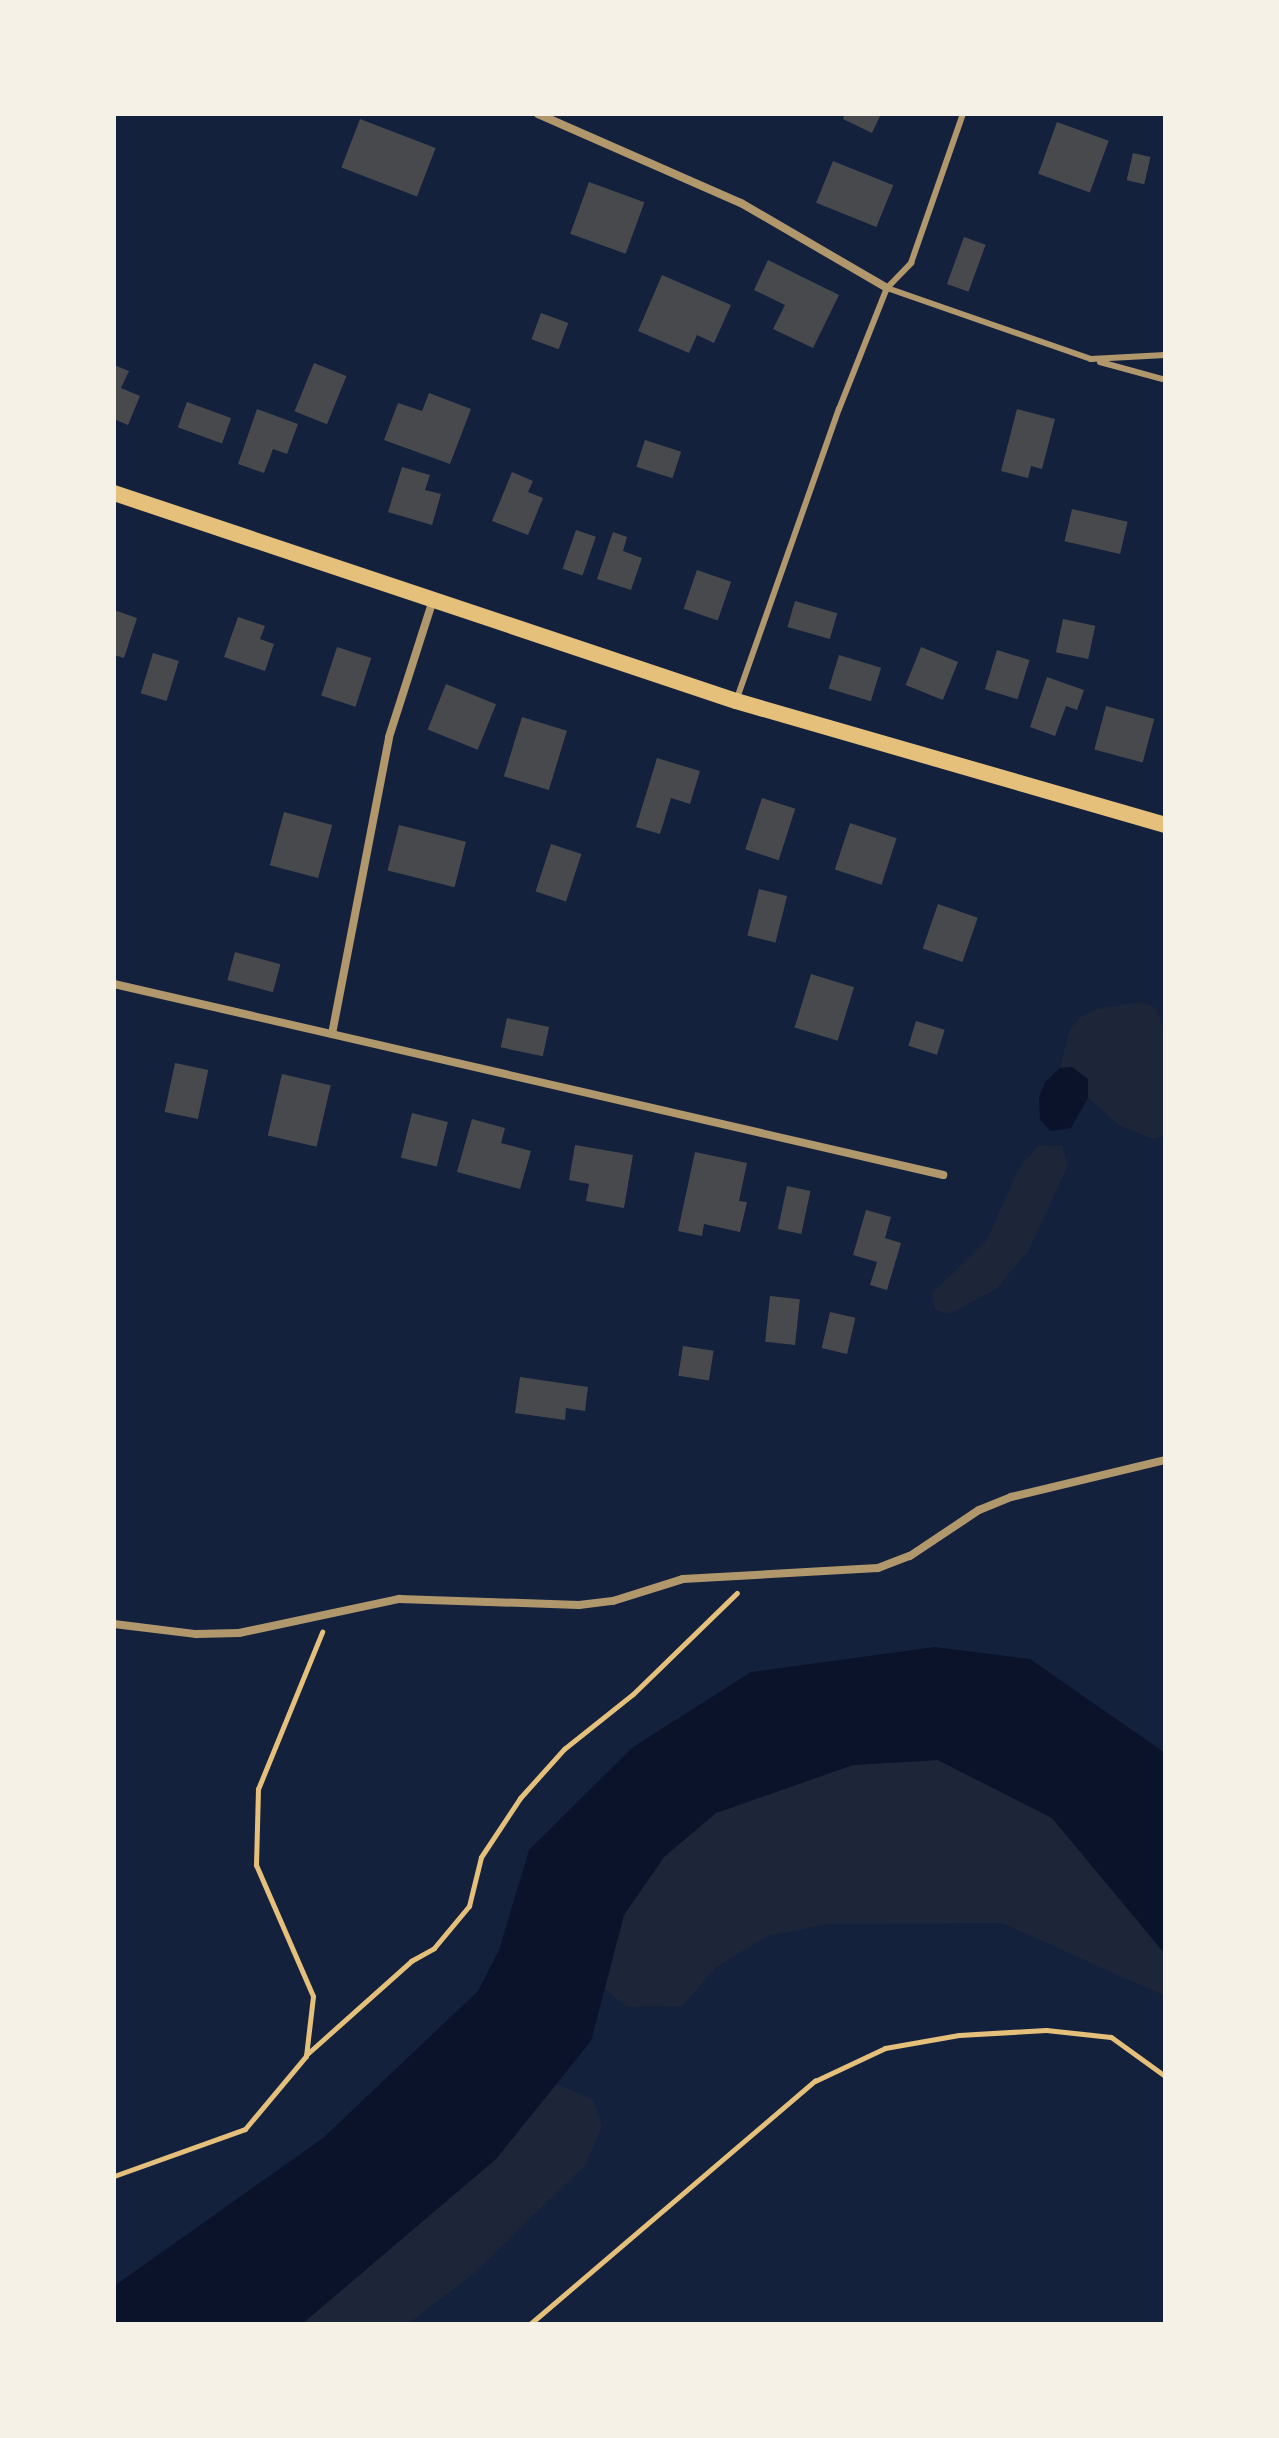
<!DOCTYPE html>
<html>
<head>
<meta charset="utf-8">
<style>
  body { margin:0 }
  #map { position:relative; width:1279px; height:2438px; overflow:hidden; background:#14213d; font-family:"Alegreya Sans",sans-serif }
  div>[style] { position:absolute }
  .green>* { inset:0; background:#1d2539 }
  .water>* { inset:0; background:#0b132b }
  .building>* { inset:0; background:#48494c; transform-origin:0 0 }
  .path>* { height:5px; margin:-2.5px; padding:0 2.5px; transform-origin:2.5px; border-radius:2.5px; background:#e5c07b }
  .service>* { height:6px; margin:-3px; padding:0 3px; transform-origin:3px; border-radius:3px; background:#b1986c }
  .minor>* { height:8px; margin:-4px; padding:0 4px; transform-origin:4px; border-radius:4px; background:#b1986c }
  .secondary>* { height:16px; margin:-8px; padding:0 8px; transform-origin:8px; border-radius:8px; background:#e5c07b }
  span { translate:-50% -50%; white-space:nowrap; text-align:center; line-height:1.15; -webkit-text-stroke:8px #f6f1e7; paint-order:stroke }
  .frame { position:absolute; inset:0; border:116px solid #f6f1e7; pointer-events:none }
</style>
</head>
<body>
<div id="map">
  <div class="green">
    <div style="clip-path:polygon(1141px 1002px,1156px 1008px,1165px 1034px,1165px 1135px,1153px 1139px,1119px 1125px,1088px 1098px,1088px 1079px,1072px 1067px,1060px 1068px,1070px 1029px,1081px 1017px,1096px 1009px)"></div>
    <div style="clip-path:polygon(1062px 1145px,1068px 1166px,1028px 1251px,996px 1289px,949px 1314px,935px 1310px,932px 1294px,987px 1240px,1019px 1168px,1038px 1146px)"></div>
    <div style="clip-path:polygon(937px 1760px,1052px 1818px,1165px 1954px,1165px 1996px,1002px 1923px,828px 1924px,767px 1936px,715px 1968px,682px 2006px,627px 2007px,605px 1989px,624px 1915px,664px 1857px,716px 1813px,853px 1765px)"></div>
    <div style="clip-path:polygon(557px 2084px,593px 2100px,602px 2126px,586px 2164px,474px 2273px,408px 2324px,302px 2324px,496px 2159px)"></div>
  </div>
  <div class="water">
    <div style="clip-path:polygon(1072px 1067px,1088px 1079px,1088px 1098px,1071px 1128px,1051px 1131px,1040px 1120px,1039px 1097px,1045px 1082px,1060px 1068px)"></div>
    <div style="clip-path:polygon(935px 1647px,1030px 1659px,1165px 1753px,1165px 1954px,1052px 1818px,938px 1760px,853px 1765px,716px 1813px,664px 1857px,624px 1915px,591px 2041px,496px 2159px,302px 2324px,114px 2324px,114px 2286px,323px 2138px,478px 1991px,499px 1950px,529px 1850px,633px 1747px,751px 1672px)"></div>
  </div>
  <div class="building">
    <div style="clip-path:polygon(845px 114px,881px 114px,872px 133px,843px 119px)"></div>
    <div style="left:360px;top:119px;width:81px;height:52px;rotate:21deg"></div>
    <div style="left:1057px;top:122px;width:55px;height:55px;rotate:20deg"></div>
    <div style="left:1133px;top:153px;width:18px;height:28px;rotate:13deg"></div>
    <div style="left:833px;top:161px;width:65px;height:45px;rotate:22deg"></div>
    <div style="left:589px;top:182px;width:59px;height:55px;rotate:20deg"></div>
    <div style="left:964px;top:237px;width:23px;height:50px;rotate:20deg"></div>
    <div style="clip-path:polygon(768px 260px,839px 295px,813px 348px,773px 329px,785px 305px,754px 290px)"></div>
    <div style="clip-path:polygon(662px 275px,731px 305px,714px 343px,697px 335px,689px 353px,638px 331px)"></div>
    <div style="left:541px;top:313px;width:29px;height:28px;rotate:20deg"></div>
    <div style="left:314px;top:363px;width:35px;height:52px;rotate:22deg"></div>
    <div style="clip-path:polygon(114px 365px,129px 371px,121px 388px,140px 396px,128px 425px,114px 419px)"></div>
    <div style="clip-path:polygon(429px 393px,471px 409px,450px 464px,384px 440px,398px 403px,422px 411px)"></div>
    <div style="left:187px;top:402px;width:47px;height:27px;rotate:20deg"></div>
    <div style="clip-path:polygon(257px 409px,298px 424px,287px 454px,273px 449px,264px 473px,238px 464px)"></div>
    <div style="clip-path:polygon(1017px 409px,1055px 419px,1042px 469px,1031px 466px,1028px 478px,1001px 471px)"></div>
    <div style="left:645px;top:440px;width:38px;height:28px;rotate:18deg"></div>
    <div style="clip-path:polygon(402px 467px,430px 475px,425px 490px,441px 494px,432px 525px,388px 512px)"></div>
    <div style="clip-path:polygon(512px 472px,533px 481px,528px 492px,543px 498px,528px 535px,492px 521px)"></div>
    <div style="left:1072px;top:509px;width:57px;height:33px;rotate:13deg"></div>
    <div style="left:576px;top:530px;width:21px;height:41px;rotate:19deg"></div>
    <div style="clip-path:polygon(613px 532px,627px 537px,623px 551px,642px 558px,631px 590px,597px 579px)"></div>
    <div style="left:697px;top:570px;width:36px;height:41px;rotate:19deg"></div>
    <div style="left:795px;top:601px;width:44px;height:27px;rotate:16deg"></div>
    <div style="clip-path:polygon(114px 610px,137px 618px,124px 658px,114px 655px)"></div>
    <div style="clip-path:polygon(238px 617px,265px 626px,260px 639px,274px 644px,265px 671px,224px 657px)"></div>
    <div style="left:1063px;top:619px;width:33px;height:34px;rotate:12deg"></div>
    <div style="left:337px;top:647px;width:36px;height:51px;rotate:18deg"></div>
    <div style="left:921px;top:647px;width:40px;height:41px;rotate:22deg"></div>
    <div style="left:997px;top:650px;width:34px;height:41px;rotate:17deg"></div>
    <div style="left:153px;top:653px;width:27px;height:42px;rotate:17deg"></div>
    <div style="left:839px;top:655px;width:44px;height:35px;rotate:17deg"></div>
    <div style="clip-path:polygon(1047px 677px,1084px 690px,1077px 710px,1066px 706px,1055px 736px,1030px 727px)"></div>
    <div style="left:446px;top:684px;width:54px;height:49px;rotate:22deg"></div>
    <div style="left:1106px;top:706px;width:50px;height:45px;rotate:15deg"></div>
    <div style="left:522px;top:717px;width:47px;height:62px;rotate:17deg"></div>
    <div style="clip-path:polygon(657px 758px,700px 771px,690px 804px,671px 798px,660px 834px,636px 827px)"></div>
    <div style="left:762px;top:798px;width:35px;height:54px;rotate:18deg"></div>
    <div style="left:284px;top:812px;width:50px;height:55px;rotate:15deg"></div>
    <div style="left:850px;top:823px;width:49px;height:49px;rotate:18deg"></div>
    <div style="left:399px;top:825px;width:69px;height:47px;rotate:14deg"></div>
    <div style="left:551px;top:844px;width:32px;height:50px;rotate:18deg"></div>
    <div style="left:759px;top:889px;width:29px;height:48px;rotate:14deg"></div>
    <div style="left:938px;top:904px;width:42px;height:47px;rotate:19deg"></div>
    <div style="left:235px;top:952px;width:47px;height:29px;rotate:15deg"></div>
    <div style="left:811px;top:974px;width:45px;height:56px;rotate:17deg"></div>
    <div style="left:507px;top:1018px;width:43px;height:30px;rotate:12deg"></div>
    <div style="left:916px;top:1021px;width:30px;height:26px;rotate:17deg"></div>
    <div style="left:175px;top:1063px;width:34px;height:50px;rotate:12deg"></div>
    <div style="left:282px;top:1074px;width:50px;height:63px;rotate:13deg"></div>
    <div style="left:412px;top:1113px;width:37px;height:46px;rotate:14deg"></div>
    <div style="clip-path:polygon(472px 1119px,505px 1128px,501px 1143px,531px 1151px,520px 1189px,457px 1172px)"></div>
    <div style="clip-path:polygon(575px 1145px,633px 1155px,624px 1208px,586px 1201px,589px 1184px,569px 1180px)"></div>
    <div style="clip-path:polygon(695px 1152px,747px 1163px,739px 1201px,747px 1202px,740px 1232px,704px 1224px,702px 1236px,678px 1231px)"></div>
    <div style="left:787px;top:1186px;width:24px;height:44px;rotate:12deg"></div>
    <div style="clip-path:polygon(866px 1210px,891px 1217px,885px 1238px,901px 1243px,887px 1290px,870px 1285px,877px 1262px,853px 1255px)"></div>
    <div style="left:770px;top:1296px;width:30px;height:46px;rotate:6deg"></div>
    <div style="left:830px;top:1312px;width:26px;height:37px;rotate:13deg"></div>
    <div style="left:683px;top:1346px;width:31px;height:30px;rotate:9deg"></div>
    <div style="clip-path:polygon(520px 1377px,588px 1387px,585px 1411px,566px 1408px,565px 1420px,515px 1413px)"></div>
  </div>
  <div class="path">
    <div style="left:306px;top:2055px;width:141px;rotate:-41.8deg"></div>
    <div style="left:411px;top:1961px;width:26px;rotate:-29deg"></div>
    <div style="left:434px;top:1948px;width:55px;rotate:-50.2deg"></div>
    <div style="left:469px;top:1906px;width:50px;rotate:-76.2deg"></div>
    <div style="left:481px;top:1857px;width:71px;rotate:-56.5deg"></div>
    <div style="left:520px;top:1798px;width:66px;rotate:-48.1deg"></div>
    <div style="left:564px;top:1749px;width:88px;rotate:-38.6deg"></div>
    <div style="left:633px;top:1694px;width:145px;rotate:-44.2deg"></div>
    <div style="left:114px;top:2176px;width:139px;rotate:-19.7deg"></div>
    <div style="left:245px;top:2129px;width:95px;rotate:-50.1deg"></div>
    <div style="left:306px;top:2056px;width:60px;rotate:-83.3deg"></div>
    <div style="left:313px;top:1996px;width:143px;rotate:-113.5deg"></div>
    <div style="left:256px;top:1865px;width:76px;rotate:-88.5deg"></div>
    <div style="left:258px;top:1789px;width:170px;rotate:-67.8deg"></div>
    <div style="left:530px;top:2324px;width:375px;rotate:-40.5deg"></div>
    <div style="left:815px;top:2081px;width:77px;rotate:-25.2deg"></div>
    <div style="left:885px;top:2048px;width:75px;rotate:-10deg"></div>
    <div style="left:959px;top:2035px;width:87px;rotate:-3.3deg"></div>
    <div style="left:1046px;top:2030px;width:65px;rotate:6.1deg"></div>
    <div style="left:1111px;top:2037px;width:67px;rotate:35.8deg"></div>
  </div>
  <div class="service">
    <div style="left:887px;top:288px;width:216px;rotate:19.2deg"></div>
    <div style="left:1091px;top:359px;width:74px;rotate:-3.1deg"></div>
    <div style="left:1100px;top:362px;width:64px;rotate:15.3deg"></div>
    <div style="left:736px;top:701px;width:310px;rotate:-70.6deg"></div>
    <div style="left:839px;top:409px;width:130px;rotate:-68.4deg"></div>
    <div style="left:887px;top:288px;width:35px;rotate:-46deg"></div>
    <div style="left:911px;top:263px;width:158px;rotate:-70.8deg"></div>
  </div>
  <div class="minor">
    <div style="left:538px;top:114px;width:222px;rotate:23.7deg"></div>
    <div style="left:741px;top:203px;width:169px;rotate:30.2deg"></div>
    <div style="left:114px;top:984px;width:851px;rotate:12.97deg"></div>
    <div style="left:332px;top:1034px;width:302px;rotate:-79.1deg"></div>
    <div style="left:389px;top:737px;width:141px;rotate:-72.2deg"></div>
    <div style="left:114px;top:1624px;width:83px;rotate:7deg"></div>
    <div style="left:196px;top:1634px;width:43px;rotate:-1.3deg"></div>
    <div style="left:239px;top:1633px;width:164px;rotate:-12deg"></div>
    <div style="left:399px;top:1599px;width:180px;rotate:1.9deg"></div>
    <div style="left:579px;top:1605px;width:34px;rotate:-7deg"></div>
    <div style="left:613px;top:1601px;width:73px;rotate:-17.4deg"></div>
    <div style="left:683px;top:1579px;width:195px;rotate:-3.2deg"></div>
    <div style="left:878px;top:1568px;width:34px;rotate:-21deg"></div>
    <div style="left:910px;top:1556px;width:83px;rotate:-33.7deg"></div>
    <div style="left:979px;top:1510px;width:35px;rotate:-22deg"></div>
    <div style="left:1011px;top:1497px;width:158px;rotate:-13.5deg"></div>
  </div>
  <div class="secondary">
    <div style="left:114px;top:493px;width:656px;rotate:18.49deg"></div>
    <div style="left:736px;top:701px;width:447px;rotate:16.1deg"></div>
  </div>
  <div class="frame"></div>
</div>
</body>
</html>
